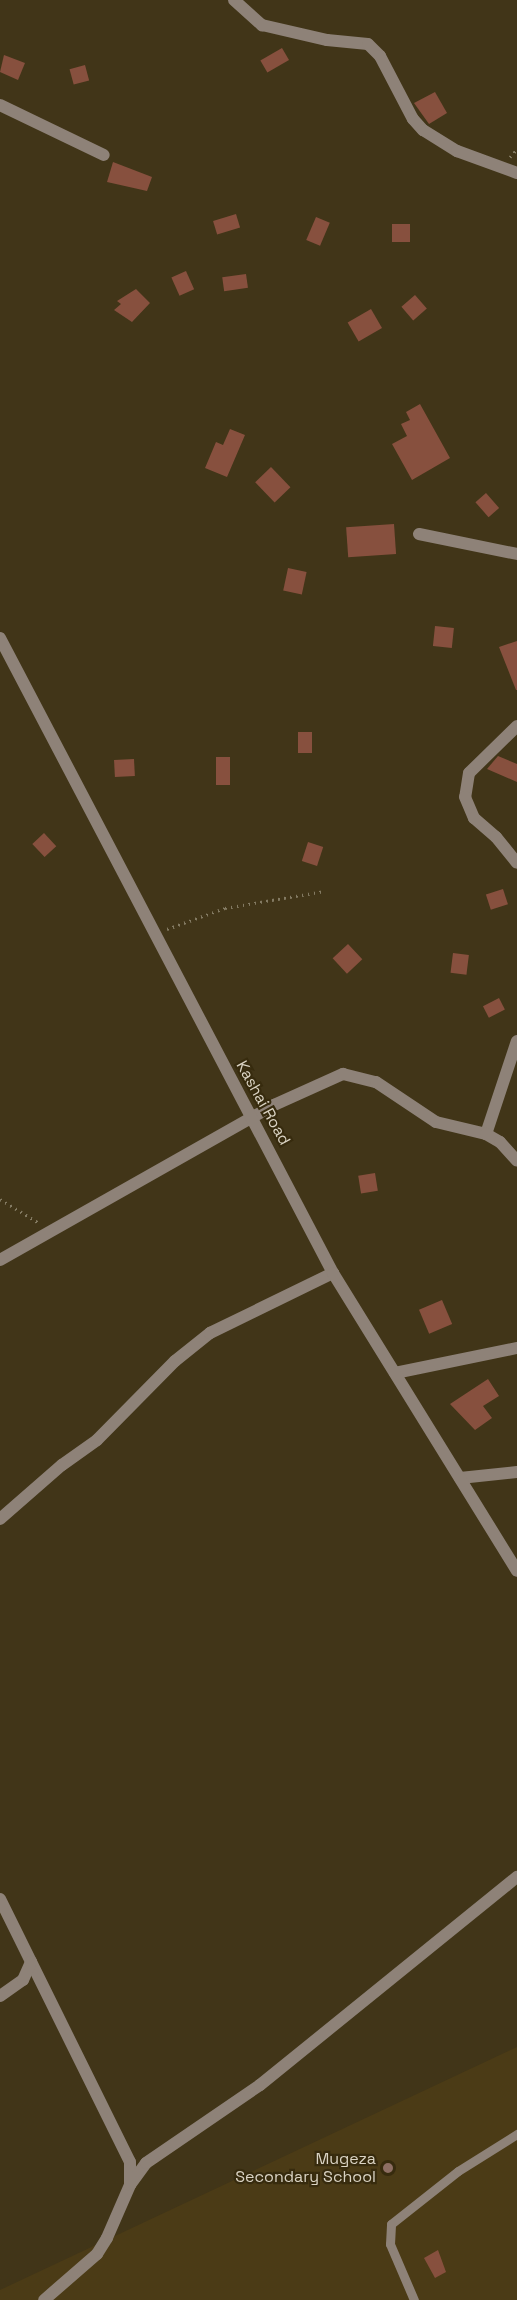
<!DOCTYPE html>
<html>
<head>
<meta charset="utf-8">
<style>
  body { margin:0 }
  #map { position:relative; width:517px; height:2300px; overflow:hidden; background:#413518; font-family:"Space Grotesk",sans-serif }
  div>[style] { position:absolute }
  .built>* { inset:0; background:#4b3b16 }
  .building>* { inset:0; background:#87503e; transform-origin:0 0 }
  .path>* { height:3px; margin-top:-1.5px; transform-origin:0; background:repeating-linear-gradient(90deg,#837a62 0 1.5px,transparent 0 6px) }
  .service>* { height:9px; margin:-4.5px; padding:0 4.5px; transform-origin:4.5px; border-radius:4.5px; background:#8e8278 }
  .minor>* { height:12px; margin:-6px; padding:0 6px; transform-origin:6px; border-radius:6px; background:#8e8278 }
  .tertiary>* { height:12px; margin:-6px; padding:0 6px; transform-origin:6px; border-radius:6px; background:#8e8278 }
  .dots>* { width:16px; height:16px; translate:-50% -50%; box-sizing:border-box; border:3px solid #372b0e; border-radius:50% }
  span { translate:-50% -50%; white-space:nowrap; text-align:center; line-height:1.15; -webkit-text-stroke:4.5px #372b0e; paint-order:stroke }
  .street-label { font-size:16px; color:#dad3c3 }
  .poi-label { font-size:16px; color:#dad3c3 }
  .right { translate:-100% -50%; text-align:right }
</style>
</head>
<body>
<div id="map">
  <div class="built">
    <div style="clip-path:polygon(517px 2047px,517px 2300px,0 2300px,0 2290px)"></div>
  </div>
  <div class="building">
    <div style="left:282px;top:48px;width:14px;height:25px;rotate:60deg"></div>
    <div style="clip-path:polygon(4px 55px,25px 63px,18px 80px,0 72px)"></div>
    <div style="left:85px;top:65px;width:16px;height:16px;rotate:75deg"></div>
    <div style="clip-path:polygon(435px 92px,447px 113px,429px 124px,414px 103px)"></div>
    <div style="clip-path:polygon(113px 162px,152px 177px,147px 191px,107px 182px)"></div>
    <div style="left:236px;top:214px;width:14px;height:24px;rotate:73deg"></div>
    <div style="left:316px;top:217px;width:15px;height:25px;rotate:23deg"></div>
    <div style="left:392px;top:224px;width:18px;height:18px"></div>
    <div style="left:186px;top:271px;width:20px;height:16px;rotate:66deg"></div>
    <div style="left:246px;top:274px;width:14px;height:24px;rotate:82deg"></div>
    <div style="clip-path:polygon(136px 289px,150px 303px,132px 322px,114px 310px,121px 304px,117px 301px)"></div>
    <div style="left:415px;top:295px;width:18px;height:18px;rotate:49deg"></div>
    <div style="left:371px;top:309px;width:22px;height:27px;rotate:60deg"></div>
    <div style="clip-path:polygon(420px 404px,450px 458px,412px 480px,392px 444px,407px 436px,401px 424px,410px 420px,406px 412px)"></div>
    <div style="clip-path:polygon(230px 429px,245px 435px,227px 477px,205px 468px,216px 442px,223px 445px)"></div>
    <div style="left:271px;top:467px;width:28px;height:22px;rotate:46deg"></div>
    <div style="left:486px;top:493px;width:20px;height:14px;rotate:49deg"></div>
    <div style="left:394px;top:524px;width:30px;height:48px;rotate:86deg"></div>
    <div style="left:288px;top:568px;width:19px;height:23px;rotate:12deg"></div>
    <div style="left:435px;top:626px;width:19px;height:20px;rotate:6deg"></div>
    <div style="clip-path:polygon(517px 641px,517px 690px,516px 690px,499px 647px)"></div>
    <div style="left:298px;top:732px;width:14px;height:21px"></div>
    <div style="clip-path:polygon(498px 756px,517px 764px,517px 782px,487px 769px)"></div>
    <div style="left:216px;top:757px;width:14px;height:28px"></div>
    <div style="left:134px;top:759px;width:17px;height:20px;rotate:87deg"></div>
    <div style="left:44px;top:833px;width:18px;height:16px;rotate:47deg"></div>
    <div style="left:308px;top:842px;width:16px;height:20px;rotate:18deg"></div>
    <div style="left:503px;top:889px;width:16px;height:18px;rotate:72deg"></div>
    <div style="left:348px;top:944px;width:21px;height:21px;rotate:47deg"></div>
    <div style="left:453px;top:953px;width:16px;height:20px;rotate:7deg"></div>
    <div style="left:499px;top:998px;width:13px;height:18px;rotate:63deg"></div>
    <div style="left:375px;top:1173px;width:18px;height:17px;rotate:81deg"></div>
    <div style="left:442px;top:1300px;width:26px;height:25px;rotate:67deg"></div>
    <div style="clip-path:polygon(488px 1379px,499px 1396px,483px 1406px,492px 1418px,475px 1430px,450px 1404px)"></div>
    <div style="clip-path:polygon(438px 2250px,446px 2272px,435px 2278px,424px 2258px)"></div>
  </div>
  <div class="path">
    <div style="left:510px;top:157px;width:11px;rotate:-49deg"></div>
    <div style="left:167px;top:929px;width:62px;rotate:-19.9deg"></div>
    <div style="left:225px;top:908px;width:100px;rotate:-9.7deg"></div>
    <div style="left:0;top:1199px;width:46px;rotate:31.6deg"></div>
  </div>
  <div class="service">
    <div style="left:414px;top:2300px;width:61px;rotate:-113.2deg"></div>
    <div style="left:390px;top:2244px;width:20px;rotate:-87deg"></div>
    <div style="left:391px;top:2224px;width:85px;rotate:-38.3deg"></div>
    <div style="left:458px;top:2171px;width:70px;rotate:-32.1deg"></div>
  </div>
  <div class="minor">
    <div style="left:234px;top:0;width:38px;rotate:42deg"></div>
    <div style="left:262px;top:25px;width:67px;rotate:13deg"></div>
    <div style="left:327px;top:40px;width:41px;rotate:5.6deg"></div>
    <div style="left:368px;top:44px;width:17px;rotate:45deg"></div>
    <div style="left:380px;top:56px;width:71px;rotate:62.4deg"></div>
    <div style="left:413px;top:119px;width:15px;rotate:48deg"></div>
    <div style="left:423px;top:130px;width:40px;rotate:32deg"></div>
    <div style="left:457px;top:151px;width:64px;rotate:20.1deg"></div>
    <div style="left:0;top:105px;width:115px;rotate:25.7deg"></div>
    <div style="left:419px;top:534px;width:100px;rotate:11.5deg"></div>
    <div style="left:517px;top:726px;width:67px;rotate:135.6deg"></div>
    <div style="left:469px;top:773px;width:24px;rotate:99deg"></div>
    <div style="left:465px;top:797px;width:23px;rotate:67deg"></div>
    <div style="left:474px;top:818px;width:29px;rotate:41deg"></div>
    <div style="left:496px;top:837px;width:33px;rotate:51deg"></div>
    <div style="left:486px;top:1134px;width:98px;rotate:-71.6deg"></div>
    <div style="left:0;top:1260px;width:315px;rotate:-29.5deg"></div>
    <div style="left:274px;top:1105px;width:76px;rotate:-24.2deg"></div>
    <div style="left:343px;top:1074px;width:34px;rotate:14deg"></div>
    <div style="left:376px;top:1082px;width:72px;rotate:33.7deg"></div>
    <div style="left:436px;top:1122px;width:51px;rotate:13.5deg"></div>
    <div style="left:486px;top:1134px;width:16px;rotate:30deg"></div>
    <div style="left:500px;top:1142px;width:25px;rotate:48deg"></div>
    <div style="left:395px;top:1373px;width:125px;rotate:-11.6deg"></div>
    <div style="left:460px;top:1478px;width:57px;rotate:-6deg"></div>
    <div style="left:0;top:1519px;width:82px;rotate:-41.1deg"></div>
    <div style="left:62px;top:1465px;width:43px;rotate:-35.5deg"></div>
    <div style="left:97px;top:1440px;width:111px;rotate:-45.4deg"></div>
    <div style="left:175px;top:1361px;width:45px;rotate:-38.7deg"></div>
    <div style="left:210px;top:1333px;width:137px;rotate:-26deg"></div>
    <div style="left:0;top:1899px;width:293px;rotate:63.7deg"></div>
    <div style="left:130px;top:2162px;width:23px;rotate:90deg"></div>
    <div style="left:130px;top:2185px;width:58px;rotate:113.5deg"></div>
    <div style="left:107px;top:2238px;width:19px;rotate:122deg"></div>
    <div style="left:97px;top:2254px;width:70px;rotate:139deg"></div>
    <div style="left:0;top:1996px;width:28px;rotate:-35deg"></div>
    <div style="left:23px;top:1980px;width:20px;rotate:-66deg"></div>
    <div style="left:130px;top:2185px;width:27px;rotate:-54deg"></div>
    <div style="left:146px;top:2163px;width:138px;rotate:-34.4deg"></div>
    <div style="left:260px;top:2085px;width:331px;rotate:-39deg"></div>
  </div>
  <div class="tertiary">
    <div style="left:0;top:638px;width:717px;rotate:62.33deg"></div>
    <div style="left:333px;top:1273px;width:350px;rotate:58.3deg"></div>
  </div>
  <div class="dots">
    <div style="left:388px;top:2168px;background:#8d6e63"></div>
  </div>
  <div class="street-label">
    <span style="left:263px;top:1103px;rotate:61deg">Kashai Road</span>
  </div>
  <div class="poi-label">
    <span class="right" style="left:376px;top:2168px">Mugeza<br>Secondary School</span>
  </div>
</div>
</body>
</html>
